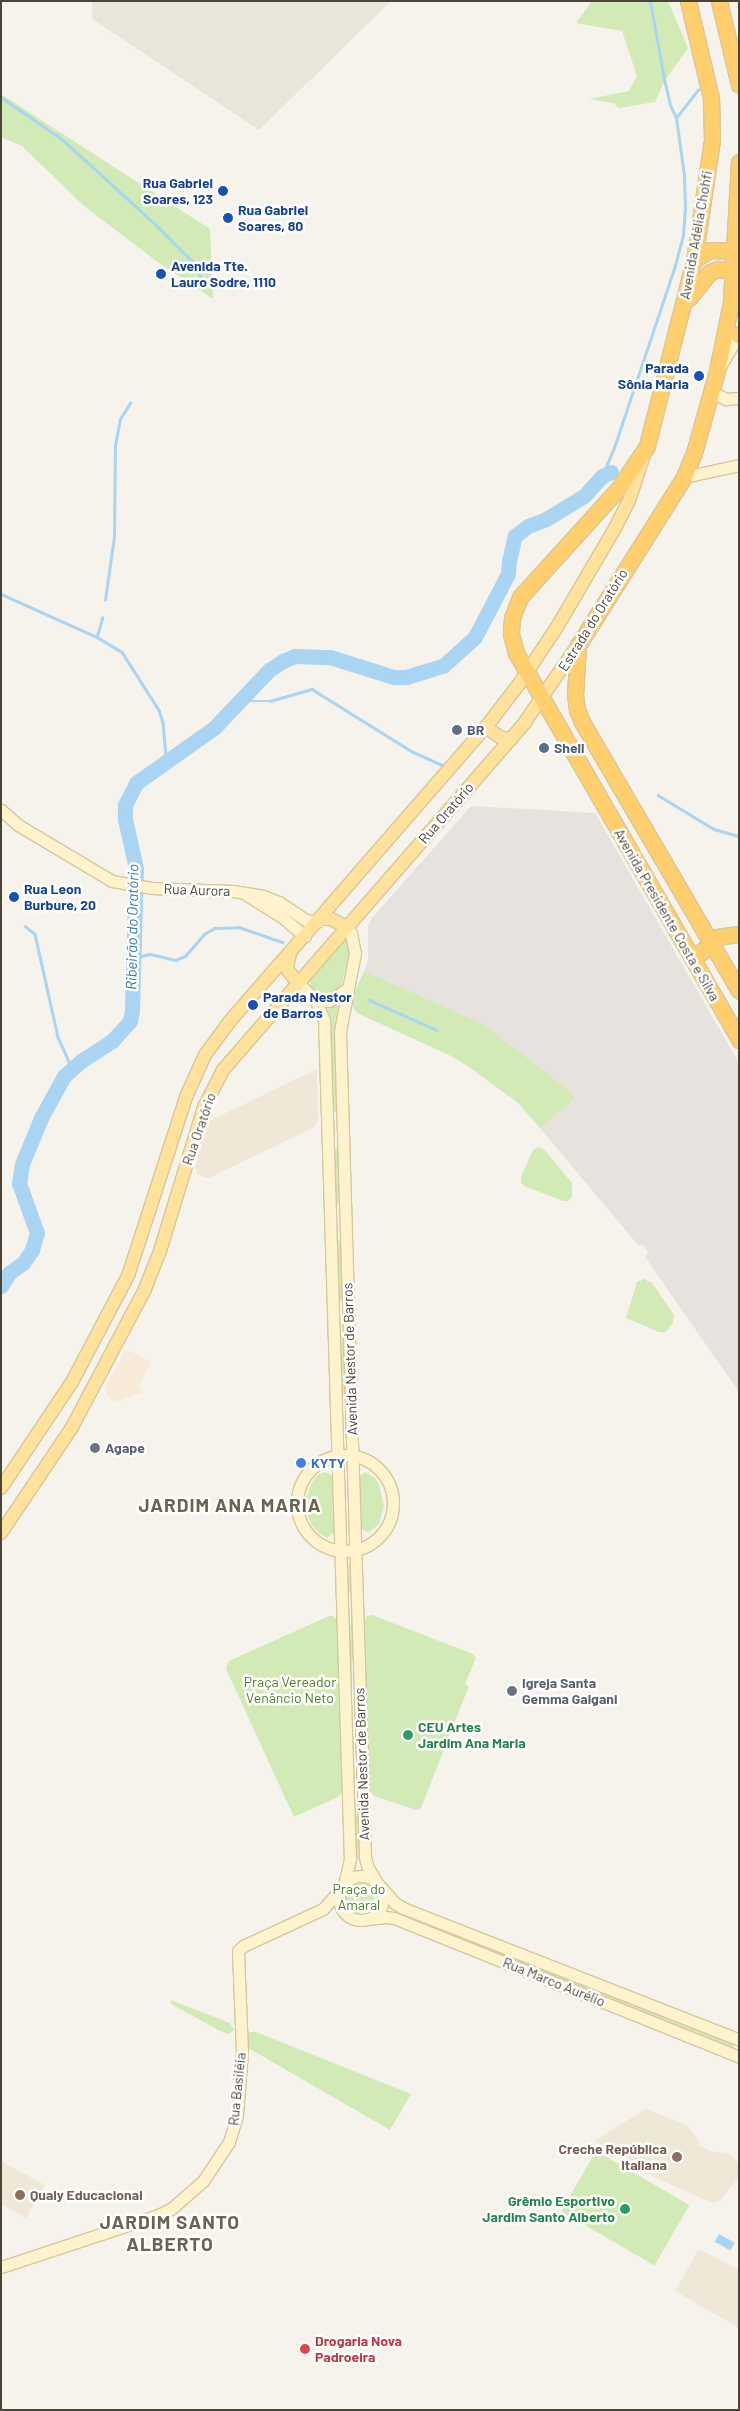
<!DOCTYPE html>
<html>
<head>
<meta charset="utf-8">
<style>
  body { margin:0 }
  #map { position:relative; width:740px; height:2411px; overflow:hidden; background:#f6f3ec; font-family:Barlow,sans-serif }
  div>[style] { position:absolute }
  .residential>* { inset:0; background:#eae5da }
  .commercial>* { inset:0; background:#f7ead8 }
  .industrial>* { inset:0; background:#e6e2dd }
  .education>* { inset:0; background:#efe8d6 }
  .green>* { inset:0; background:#d2eab5; transform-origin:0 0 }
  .round { border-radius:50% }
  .water>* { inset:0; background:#a9d4f2; transform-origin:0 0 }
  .stream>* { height:2.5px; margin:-1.25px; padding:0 1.25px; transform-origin:1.25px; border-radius:1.25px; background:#a9d4f2 }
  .river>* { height:15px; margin:-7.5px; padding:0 7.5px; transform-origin:7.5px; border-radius:7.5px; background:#a9d4f2 }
  .roads { filter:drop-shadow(1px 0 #d6c79b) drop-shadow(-1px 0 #d6c79b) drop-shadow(0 1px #d6c79b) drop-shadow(0 -1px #d6c79b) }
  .secondary>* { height:11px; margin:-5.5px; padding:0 5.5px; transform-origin:5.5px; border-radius:5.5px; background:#fff3cd }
  .secondary>.ring { margin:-5.5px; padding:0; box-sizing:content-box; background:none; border:11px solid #fff3cd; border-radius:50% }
  .primary>* { height:12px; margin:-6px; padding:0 6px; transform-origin:6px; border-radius:6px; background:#ffe39c }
  .highway>* { height:15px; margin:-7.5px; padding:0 7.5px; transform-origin:7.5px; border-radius:7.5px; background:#ffcf6e }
  .dots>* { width:14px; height:14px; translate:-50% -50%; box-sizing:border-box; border:2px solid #fff; border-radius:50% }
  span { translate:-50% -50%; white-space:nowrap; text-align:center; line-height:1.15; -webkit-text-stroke:5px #fff; paint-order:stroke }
  .transit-label { font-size:14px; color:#164399; font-weight:700 }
  .right { translate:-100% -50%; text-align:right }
  .left { translate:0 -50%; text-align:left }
  .street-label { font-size:14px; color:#4b4439 }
  .service-label { font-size:14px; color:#4e5e75; font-weight:700 }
  .worship-label { font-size:14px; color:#5b616d; font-weight:700 }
  .shop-label { font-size:14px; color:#366cbe; font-weight:700 }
  .park-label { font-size:14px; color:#4a7f2a }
  .leisure-label { font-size:14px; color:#27864d; font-weight:700 }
  .education-label { font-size:14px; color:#785e54; font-weight:700 }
  .health-label { font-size:14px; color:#be3a42; font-weight:700 }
  .water-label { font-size:15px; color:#2e7ab2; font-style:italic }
  .district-label { font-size:19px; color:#6e6250; font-weight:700; letter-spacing:1px }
  .frame { position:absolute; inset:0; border:2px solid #4b4439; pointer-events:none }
</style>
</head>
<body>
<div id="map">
  <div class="residential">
    <div style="clip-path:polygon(92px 1px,391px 1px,259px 130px,92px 19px)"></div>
  </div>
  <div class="commercial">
    <div style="clip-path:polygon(126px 1349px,151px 1362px,138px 1388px,143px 1392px,115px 1402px,107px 1395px,106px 1385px)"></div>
  </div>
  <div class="industrial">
    <div style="clip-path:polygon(471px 806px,595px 813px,739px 1063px,739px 1392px,645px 1257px,648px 1253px,643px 1244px,638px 1245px,540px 1128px,575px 1098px,408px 991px,364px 971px,368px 960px,368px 926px,372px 918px)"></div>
  </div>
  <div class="education">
    <div style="clip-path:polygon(317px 1069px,318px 1121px,314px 1127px,209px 1178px,198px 1175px,195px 1167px,207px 1122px)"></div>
    <div style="clip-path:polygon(646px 2109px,688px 2126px,700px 2142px,699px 2145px,711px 2151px,730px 2154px,739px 2164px,739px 2177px,720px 2201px,712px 2203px,656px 2178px,594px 2141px)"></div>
    <div style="clip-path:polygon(1px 2161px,45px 2185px,26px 2218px,1px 2204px)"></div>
    <div style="clip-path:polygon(699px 2249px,739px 2270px,739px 2328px,675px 2291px)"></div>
  </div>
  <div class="green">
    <div style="clip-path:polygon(592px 1px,668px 1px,688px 48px,664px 82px,655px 102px,619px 108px,613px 103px,589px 99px,629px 91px,637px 76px,622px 31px,576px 23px)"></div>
    <div style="clip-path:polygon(1px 94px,210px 229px,213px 299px,155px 260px,84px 206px,22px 146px,1px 137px)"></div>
    <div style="clip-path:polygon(343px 938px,347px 942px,349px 953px,342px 984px,329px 996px,313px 990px,309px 980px)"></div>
    <div style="clip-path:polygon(364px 971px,484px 1025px,563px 1086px,575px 1098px,540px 1128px,517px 1102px,469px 1067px,453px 1057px,357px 1013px,352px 1006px,352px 999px)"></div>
    <div style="clip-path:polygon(335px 1004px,338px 1006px,336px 1033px,337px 1111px,333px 1113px,331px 1112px,326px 1010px)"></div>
    <div style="clip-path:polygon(538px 1147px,544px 1149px,572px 1183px,572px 1197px,568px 1201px,563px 1201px,524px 1186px,521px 1182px,521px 1177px,533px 1150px)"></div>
    <div style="clip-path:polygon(333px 1148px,338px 1149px,340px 1203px,337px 1205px)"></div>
    <div style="clip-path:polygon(337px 1238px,341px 1242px,343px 1299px,340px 1302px,337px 1299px,335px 1240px)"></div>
    <div style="clip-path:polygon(644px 1279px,652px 1283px,674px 1315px,673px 1322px,666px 1332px,659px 1332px,626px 1318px,637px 1282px)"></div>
    <div style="clip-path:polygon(340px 1334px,344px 1335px,345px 1395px,341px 1395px,338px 1335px)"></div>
    <div style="clip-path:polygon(325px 1472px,330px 1474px,333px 1477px,335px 1531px,327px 1538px,318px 1532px,311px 1524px,305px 1506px,306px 1498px,312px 1482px,319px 1474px)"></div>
    <div style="clip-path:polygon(365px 1472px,374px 1477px,379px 1484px,384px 1506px,379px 1524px,368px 1533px,359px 1527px,358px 1477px)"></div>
    <div style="clip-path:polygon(349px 1565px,351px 1566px,352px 1589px,349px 1592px,346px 1566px)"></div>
    <div style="clip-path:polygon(372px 1615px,473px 1654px,476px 1658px,465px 1684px,469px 1686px,421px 1808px,416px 1810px,374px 1796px,368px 1789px,364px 1622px,367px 1616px)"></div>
    <div style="clip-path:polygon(329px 1616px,333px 1616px,337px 1620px,343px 1791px,338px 1797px,294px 1817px,226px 1669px,229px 1661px)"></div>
    <div style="left:349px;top:1625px;width:3px;height:159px"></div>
    <div style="clip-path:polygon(356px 1814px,359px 1816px,360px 1859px,357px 1860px,355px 1859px,354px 1817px)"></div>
    <div class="round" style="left:343px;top:1881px;width:32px;height:32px"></div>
    <div style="clip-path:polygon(399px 1911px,462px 1937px,462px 1938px,461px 1940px,398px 1915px)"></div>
    <div style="clip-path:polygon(473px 1941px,556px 1971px,558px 1976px,597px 1992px,602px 1990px,734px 2044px,734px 2046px,730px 2048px,522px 1964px,519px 1959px,480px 1944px,474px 1946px)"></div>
    <div style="clip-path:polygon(171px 2000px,230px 2023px,234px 2030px,229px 2034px,224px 2033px,171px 2004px)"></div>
    <div style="clip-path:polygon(256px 2032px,411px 2094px,390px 2130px,250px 2049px,245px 2043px,246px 2035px,250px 2032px)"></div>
    <div style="left:596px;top:2151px;width:108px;height:70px;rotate:30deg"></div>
  </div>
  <div class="water">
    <div style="left:719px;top:2234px;width:18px;height:9px;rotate:29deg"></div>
  </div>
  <div class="stream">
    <div style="left:1px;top:97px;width:74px;rotate:34.5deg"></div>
    <div style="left:62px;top:139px;width:123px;rotate:42.4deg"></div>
    <div style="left:153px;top:222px;width:61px;rotate:45deg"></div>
    <div style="left:196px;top:265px;width:18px;rotate:68deg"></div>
    <div style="left:676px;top:118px;width:36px;rotate:-52deg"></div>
    <div style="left:602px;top:476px;width:30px;rotate:-67deg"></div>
    <div style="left:614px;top:448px;width:189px;rotate:-71.5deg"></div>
    <div style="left:674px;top:269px;width:34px;rotate:-75deg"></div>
    <div style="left:683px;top:236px;width:29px;rotate:-86deg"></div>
    <div style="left:685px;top:207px;width:32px;rotate:-92deg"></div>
    <div style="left:684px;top:175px;width:58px;rotate:-98deg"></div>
    <div style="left:676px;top:118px;width:14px;rotate:-115deg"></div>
    <div style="left:670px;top:105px;width:27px;rotate:-103deg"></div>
    <div style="left:664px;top:79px;width:79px;rotate:-100.2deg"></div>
    <div style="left:1px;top:594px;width:105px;rotate:24.1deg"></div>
    <div style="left:97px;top:637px;width:29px;rotate:31deg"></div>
    <div style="left:122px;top:652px;width:69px;rotate:57.5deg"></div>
    <div style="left:159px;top:710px;width:13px;rotate:72deg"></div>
    <div style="left:163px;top:722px;width:38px;rotate:85deg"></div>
    <div style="left:105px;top:600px;width:64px;rotate:-81.9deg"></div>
    <div style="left:114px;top:537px;width:92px;rotate:-89.4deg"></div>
    <div style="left:115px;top:445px;width:26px;rotate:-79deg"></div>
    <div style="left:120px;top:419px;width:19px;rotate:-58deg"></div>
    <div style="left:97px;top:636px;width:19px;rotate:-74deg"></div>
    <div style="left:241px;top:701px;width:29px"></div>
    <div style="left:270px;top:701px;width:44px;rotate:-15.9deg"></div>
    <div style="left:312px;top:689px;width:119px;rotate:32deg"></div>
    <div style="left:413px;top:752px;width:36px;rotate:24deg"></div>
    <div style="left:658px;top:795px;width:66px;rotate:31.3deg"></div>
    <div style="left:714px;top:829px;width:26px;rotate:16deg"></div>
    <div style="left:25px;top:926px;width:13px;rotate:39deg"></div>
    <div style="left:35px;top:934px;width:106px;rotate:77.4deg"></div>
    <div style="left:58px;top:1037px;width:34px;rotate:66deg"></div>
    <div style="left:133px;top:958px;width:17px;rotate:-13deg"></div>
    <div style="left:150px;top:954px;width:27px;rotate:13deg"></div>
    <div style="left:176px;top:960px;width:10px;rotate:-24deg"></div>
    <div style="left:185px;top:956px;width:29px;rotate:-49deg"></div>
    <div style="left:204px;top:934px;width:13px;rotate:-29deg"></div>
    <div style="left:215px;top:928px;width:24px;rotate:-2deg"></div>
    <div style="left:239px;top:927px;width:46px;rotate:19.2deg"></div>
    <div style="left:369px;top:1000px;width:74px;rotate:23.8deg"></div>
  </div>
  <div class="river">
    <div style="left:1px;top:1286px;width:15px;rotate:-58deg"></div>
    <div style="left:9px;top:1273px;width:17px;rotate:-36deg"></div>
    <div style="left:23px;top:1263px;width:16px;rotate:-55deg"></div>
    <div style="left:32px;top:1250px;width:18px;rotate:-74deg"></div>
    <div style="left:37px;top:1233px;width:53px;rotate:-109.8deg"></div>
    <div style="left:19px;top:1183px;width:19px;rotate:-81deg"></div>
    <div style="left:22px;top:1164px;width:50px;rotate:-67.6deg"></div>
    <div style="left:41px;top:1118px;width:48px;rotate:-61.3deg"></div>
    <div style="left:64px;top:1076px;width:23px;rotate:-41deg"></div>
    <div style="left:81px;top:1061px;width:37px;rotate:-33deg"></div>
    <div style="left:112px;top:1041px;width:27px;rotate:-48deg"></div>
    <div style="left:130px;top:1021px;width:11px;rotate:-80deg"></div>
    <div style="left:132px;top:1010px;width:142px;rotate:-88.4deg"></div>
    <div style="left:136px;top:868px;width:50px;rotate:-102.7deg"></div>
    <div style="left:125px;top:819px;width:14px;rotate:-90deg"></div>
    <div style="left:125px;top:805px;width:25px;rotate:-63deg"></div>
    <div style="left:136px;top:783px;width:95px;rotate:-35.2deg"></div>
    <div style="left:214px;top:728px;width:80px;rotate:-46.5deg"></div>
    <div style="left:269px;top:670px;width:17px;rotate:-33deg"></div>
    <div style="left:283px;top:661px;width:13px;rotate:-23deg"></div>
    <div style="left:295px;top:656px;width:35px;rotate:2deg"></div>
    <div style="left:330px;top:657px;width:67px;rotate:17.4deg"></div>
    <div style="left:394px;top:677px;width:12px"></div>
    <div style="left:406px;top:677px;width:39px;rotate:-17deg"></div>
    <div style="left:443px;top:666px;width:43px;rotate:-42.2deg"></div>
    <div style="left:475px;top:637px;width:71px;rotate:-62.4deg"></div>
    <div style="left:508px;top:574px;width:13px;rotate:-86deg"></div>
    <div style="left:509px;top:561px;width:26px;rotate:-77deg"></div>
    <div style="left:515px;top:536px;width:16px;rotate:-38deg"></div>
    <div style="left:528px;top:526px;width:19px;rotate:-21deg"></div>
    <div style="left:546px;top:519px;width:44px;rotate:-31.2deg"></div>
    <div style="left:584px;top:496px;width:27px;rotate:-48deg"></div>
    <div style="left:602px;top:476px;width:10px;rotate:-24deg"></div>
  </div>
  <div class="roads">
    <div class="secondary">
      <div style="left:721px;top:365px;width:36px;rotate:-60deg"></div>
      <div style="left:712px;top:392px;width:16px;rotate:27deg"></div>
      <div style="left:726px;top:399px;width:13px;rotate:-4deg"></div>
      <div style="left:684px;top:477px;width:56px;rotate:-12.3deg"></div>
      <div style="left:1px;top:810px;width:23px;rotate:41deg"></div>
      <div style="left:18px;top:825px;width:109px;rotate:30.8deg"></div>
      <div style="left:112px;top:881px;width:40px;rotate:10deg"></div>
      <div style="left:151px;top:888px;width:82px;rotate:2.1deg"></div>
      <div style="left:233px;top:891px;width:30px;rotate:9deg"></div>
      <div style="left:263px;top:896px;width:17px;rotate:21deg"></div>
      <div style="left:279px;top:902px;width:32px;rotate:34deg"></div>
      <div style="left:306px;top:920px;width:11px;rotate:10deg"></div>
      <div style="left:247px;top:895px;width:41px;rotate:32.2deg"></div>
      <div style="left:282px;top:917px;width:30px;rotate:40deg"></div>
      <div style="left:347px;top:927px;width:7px;rotate:56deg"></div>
      <div style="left:351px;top:933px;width:20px;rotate:79deg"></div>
      <div style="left:355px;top:953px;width:80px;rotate:100.8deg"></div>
      <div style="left:340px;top:1032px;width:378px;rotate:88.3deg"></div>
      <div style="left:351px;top:1410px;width:447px;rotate:88.2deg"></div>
      <div style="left:365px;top:1857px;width:9px;rotate:77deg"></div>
      <div style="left:367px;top:1866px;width:17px;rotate:59deg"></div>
      <div style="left:298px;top:983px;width:23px;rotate:43deg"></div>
      <div style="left:315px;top:999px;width:23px;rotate:67deg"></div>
      <div style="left:324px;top:1020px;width:839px;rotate:88.23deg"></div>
      <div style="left:350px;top:1859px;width:26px;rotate:103deg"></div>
      <div style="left:315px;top:999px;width:14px;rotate:8deg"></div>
      <div style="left:329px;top:1001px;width:23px;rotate:-34deg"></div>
      <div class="ring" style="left:297px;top:1455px;width:85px;height:85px"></div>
      <div class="ring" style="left:339px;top:1876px;width:33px;height:33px"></div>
      <div style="left:380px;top:1886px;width:23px;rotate:49deg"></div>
      <div style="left:395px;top:1903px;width:9px;rotate:32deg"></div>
      <div style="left:403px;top:1908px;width:361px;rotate:21.4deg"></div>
      <div style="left:367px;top:1919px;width:19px;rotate:-6deg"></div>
      <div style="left:386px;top:1917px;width:8px;rotate:7deg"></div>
      <div style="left:394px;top:1918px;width:372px;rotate:21.9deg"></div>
      <div style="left:1px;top:2267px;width:165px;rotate:-18.3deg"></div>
      <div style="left:158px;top:2215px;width:14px;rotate:-25deg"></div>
      <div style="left:171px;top:2209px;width:43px;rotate:-41.2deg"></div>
      <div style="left:203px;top:2181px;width:47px;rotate:-56.3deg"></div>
      <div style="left:229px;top:2142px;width:28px;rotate:-73deg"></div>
      <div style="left:237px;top:2115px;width:64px;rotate:-85.5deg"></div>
      <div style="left:242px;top:2051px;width:100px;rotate:-92.3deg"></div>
      <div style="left:238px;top:1951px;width:7px;rotate:-45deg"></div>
      <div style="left:243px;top:1946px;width:88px;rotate:-24.8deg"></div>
      <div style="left:323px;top:1909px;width:28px;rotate:-49deg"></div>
    </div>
    <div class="primary">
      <div style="left:486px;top:727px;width:19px;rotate:36deg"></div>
      <div style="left:501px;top:738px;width:10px;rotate:6deg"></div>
      <div style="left:319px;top:919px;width:12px"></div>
      <div style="left:331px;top:919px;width:18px;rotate:27deg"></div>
      <div style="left:290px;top:953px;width:16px;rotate:101deg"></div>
      <div style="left:287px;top:969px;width:18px;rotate:52deg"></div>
      <div style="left:1px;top:1488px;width:128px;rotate:-56.2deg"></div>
      <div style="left:72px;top:1382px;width:120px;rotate:-62.2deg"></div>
      <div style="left:128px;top:1276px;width:188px;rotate:-72deg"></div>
      <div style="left:186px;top:1097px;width:46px;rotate:-65.7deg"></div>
      <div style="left:205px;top:1055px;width:42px;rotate:-53.7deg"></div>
      <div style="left:230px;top:1021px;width:390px;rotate:-49deg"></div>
      <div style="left:486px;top:727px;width:54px;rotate:-52.5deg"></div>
      <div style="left:519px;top:684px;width:69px;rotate:-56.3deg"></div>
      <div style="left:557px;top:627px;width:115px;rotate:-59.6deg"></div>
      <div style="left:615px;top:528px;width:30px;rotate:-63deg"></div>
      <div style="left:629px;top:501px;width:48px;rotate:-71.9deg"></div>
      <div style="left:1px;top:1533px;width:125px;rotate:-56.1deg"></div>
      <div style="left:71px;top:1429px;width:158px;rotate:-62.1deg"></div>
      <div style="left:145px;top:1289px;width:41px;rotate:-68.5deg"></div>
      <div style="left:160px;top:1251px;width:151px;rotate:-73deg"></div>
      <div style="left:204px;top:1107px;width:42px;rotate:-62.8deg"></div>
      <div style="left:223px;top:1070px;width:461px;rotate:-49deg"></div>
      <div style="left:525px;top:722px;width:93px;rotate:-55.5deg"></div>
    </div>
    <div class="highway">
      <div style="left:688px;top:1px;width:100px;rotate:76.7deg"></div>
      <div style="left:711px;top:98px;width:42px;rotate:88.6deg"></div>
      <div style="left:712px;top:140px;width:121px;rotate:98.5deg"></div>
      <div style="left:694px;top:260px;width:192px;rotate:104.2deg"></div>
      <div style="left:647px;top:446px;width:52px;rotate:124deg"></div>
      <div style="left:618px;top:489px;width:146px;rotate:132.2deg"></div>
      <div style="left:520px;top:597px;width:22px;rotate:111deg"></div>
      <div style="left:512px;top:618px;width:16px;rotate:94deg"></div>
      <div style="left:511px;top:634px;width:20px;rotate:75deg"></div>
      <div style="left:516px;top:653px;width:447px;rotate:60deg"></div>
      <div style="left:719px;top:1px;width:86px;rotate:76.6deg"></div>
      <div style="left:739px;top:162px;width:140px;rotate:93.3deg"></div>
      <div style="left:731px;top:302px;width:70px;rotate:101.5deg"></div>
      <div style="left:717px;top:371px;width:85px;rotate:105.7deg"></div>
      <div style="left:694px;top:453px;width:26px;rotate:113deg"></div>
      <div style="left:684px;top:477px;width:199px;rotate:122.2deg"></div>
      <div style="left:578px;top:645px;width:50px;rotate:93.4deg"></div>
      <div style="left:575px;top:695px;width:15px;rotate:82deg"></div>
      <div style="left:577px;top:710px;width:13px;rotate:67deg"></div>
      <div style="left:582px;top:722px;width:311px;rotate:59.7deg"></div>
      <div style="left:694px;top:260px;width:19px;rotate:-32deg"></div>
      <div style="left:710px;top:250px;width:25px;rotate:2deg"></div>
      <div style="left:689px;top:298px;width:33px;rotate:-51deg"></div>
      <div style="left:710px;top:272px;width:9px;rotate:-21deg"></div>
      <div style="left:718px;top:269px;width:21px;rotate:8deg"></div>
      <div style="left:738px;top:335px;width:1px;rotate:-45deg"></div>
      <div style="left:693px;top:960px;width:33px;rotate:-44deg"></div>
      <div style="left:717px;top:937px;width:22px;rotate:-8deg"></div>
    </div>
  </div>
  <div class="dots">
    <div style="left:223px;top:191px;background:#1a4fb4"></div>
    <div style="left:228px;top:218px;background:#1a4fb4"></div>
    <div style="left:161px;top:274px;background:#1a4fb4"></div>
    <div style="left:699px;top:376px;background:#1a4fb4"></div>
    <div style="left:457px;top:730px;background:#5c6f8a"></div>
    <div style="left:544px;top:748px;background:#5c6f8a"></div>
    <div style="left:14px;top:897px;background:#1a4fb4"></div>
    <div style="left:253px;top:1005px;background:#1a4fb4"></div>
    <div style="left:95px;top:1448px;background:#6b7280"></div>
    <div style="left:301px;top:1463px;background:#3f7fe0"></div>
    <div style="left:512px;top:1691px;background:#6b7280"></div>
    <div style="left:408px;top:1735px;background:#2e9e5b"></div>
    <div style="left:677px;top:2157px;background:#8d6e63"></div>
    <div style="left:20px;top:2195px;background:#8d6e63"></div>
    <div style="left:625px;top:2209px;background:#2e9e5b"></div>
    <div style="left:305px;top:2349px;background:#e0444e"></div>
  </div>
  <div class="transit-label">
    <span class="right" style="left:213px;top:191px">Rua Gabriel<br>Soares, 123</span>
    <span class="left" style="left:238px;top:218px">Rua Gabriel<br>Soares, 80</span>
    <span class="left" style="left:171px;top:274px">Avenida Tte.<br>Lauro Sodre, 1110</span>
    <span class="right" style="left:689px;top:376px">Parada<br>Sônia Maria</span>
    <span class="left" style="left:24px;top:897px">Rua Leon<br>Burbure, 20</span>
    <span class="left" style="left:263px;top:1005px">Parada Nestor<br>de Barros</span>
  </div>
  <div class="street-label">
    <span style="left:696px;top:235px;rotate:-80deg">Avenida Adélia Chohfi</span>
    <span style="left:593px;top:620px;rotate:-58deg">Estrada do Oratório</span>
    <span style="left:446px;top:813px;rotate:-49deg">Rua Oratório</span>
    <span style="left:197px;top:890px;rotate:2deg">Rua Aurora</span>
    <span style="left:667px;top:915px;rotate:60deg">Avenida Presidente Costa e Silva</span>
    <span style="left:199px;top:1129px;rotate:-71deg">Rua Oratório</span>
    <span style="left:350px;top:1359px;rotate:-92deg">Avenida Nestor de Barros</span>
    <span style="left:362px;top:1764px;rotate:-92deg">Avenida Nestor de Barros</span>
    <span style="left:554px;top:1982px;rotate:22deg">Rua Marco Aurélio</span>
    <span style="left:237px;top:2089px;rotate:-84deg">Rua Basiléia</span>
  </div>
  <div class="service-label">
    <span class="left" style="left:467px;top:730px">BR</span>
    <span class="left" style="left:554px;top:748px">Shell</span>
  </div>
  <div class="worship-label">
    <span class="left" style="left:105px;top:1448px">Agape</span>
    <span class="left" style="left:522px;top:1691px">Igreja Santa<br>Gemma Galgani</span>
  </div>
  <div class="shop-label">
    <span class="left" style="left:311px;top:1463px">KYTY</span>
  </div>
  <div class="park-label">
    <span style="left:290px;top:1690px">Praça Vereador<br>Venâncio Neto</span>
    <span style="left:359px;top:1897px">Praça do<br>Amaral</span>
  </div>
  <div class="leisure-label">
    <span class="left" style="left:418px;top:1735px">CEU Artes<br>Jardim Ana Maria</span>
    <span class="right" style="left:615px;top:2209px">Grêmio Esportivo<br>Jardim Santo Alberto</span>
  </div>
  <div class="education-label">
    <span class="right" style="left:667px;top:2157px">Creche República<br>Italiana</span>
    <span class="left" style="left:30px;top:2195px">Qualy Educacional</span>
  </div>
  <div class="health-label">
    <span class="left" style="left:315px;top:2349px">Drogaria Nova<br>Padroeira</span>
  </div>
  <div class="water-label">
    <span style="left:132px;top:927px;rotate:-89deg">Ribeirão do Oratório</span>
  </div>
  <div class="district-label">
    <span style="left:230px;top:1505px">JARDIM ANA MARIA</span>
    <span style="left:170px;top:2233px">JARDIM SANTO<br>ALBERTO</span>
  </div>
  <div class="frame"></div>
</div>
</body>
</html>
